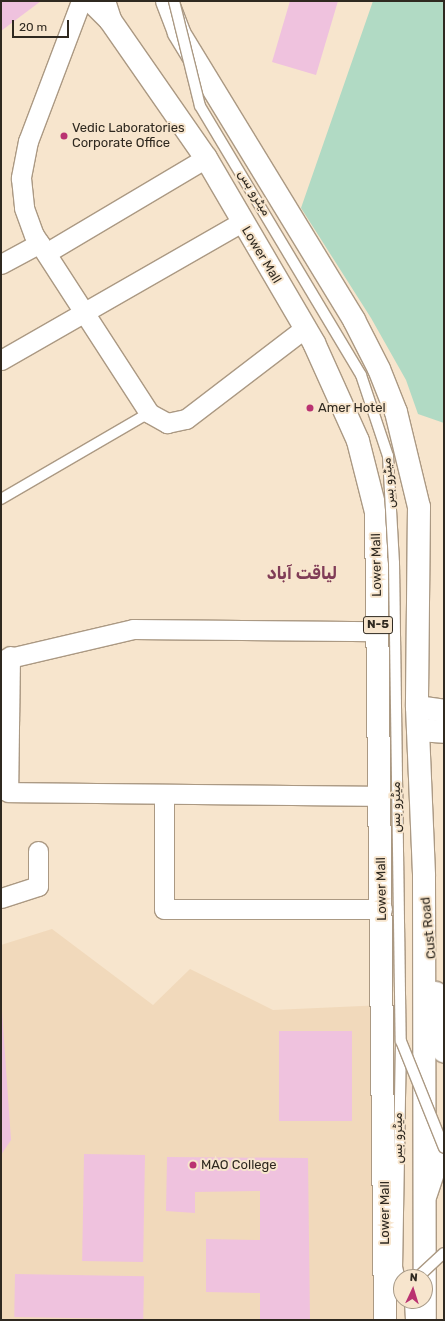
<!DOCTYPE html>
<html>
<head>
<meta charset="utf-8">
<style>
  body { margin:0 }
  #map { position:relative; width:445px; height:1321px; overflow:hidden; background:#f7e5cd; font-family:Rubik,"Noto Sans Arabic",sans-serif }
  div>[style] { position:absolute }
  .built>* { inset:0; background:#f1d9bb }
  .green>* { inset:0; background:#b1dac4 }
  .building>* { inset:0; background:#efc2de; transform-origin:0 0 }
  .roads { filter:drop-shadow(1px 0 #ab9983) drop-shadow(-1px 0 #ab9983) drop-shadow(0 1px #ab9983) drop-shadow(0 -1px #ab9983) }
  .lane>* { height:10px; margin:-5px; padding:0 5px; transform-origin:5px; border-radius:5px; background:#fff }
  .street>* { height:19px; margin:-9.5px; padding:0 9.5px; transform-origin:9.5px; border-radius:9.5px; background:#fff }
  .secondary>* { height:22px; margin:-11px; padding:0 11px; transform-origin:11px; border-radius:11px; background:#fff }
  .primary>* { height:22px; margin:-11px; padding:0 11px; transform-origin:11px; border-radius:11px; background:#fff }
  .bridges { filter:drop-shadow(1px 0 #ab9983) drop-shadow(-1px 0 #ab9983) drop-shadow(0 1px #ab9983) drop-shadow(0 -1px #ab9983) }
  .lane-bridge>* { height:10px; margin:-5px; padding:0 5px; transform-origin:5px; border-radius:5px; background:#fff }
  .dots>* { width:11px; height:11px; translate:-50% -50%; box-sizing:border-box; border:2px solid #f7e5cd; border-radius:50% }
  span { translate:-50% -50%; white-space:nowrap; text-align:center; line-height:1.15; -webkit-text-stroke:4px #f7e5cd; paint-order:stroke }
  .shield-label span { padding:1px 3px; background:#f7e5cd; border:1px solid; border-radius:3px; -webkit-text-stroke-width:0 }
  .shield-label { font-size:12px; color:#2f2920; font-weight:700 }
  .poi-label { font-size:13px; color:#2f2920 }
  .left { translate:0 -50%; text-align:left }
  .street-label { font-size:13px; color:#2f2920 }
  .district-label { font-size:17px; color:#803c57; font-weight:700 }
  .frame { position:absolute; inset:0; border:2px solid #2f2920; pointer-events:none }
  .north { position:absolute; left:393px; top:1269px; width:40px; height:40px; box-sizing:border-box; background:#f7e5cd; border:1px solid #a79a88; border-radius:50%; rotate:4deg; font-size:11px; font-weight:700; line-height:16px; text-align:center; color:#2f2920 }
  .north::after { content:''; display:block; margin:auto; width:14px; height:18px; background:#ba3271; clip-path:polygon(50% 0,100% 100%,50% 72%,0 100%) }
  .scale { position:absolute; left:12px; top:20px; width:57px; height:18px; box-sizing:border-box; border:2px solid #2f2920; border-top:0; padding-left:5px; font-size:12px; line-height:14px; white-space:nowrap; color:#2f2920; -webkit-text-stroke:3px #f7e5cd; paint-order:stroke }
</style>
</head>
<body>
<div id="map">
  <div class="built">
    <div style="clip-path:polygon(52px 929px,153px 1005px,190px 969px,273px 1010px,384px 1005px,385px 1320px,1px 1320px,1px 945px)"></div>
  </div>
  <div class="green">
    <div style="clip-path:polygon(373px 1px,444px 1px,444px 423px,418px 414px,406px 380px,371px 318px,301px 208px)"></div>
  </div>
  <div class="building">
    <div style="clip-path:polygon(1px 1px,41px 1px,1px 31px)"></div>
    <div style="clip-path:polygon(290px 1px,338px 1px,316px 75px,272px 62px)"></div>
    <div style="clip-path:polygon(1px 997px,11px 1140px,1px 1155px)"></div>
    <div style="left:279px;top:1031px;width:73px;height:90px"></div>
    <div style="left:145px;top:1155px;width:107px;height:61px;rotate:91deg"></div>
    <div style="clip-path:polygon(167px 1157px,308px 1158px,310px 1320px,260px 1320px,260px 1293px,206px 1292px,206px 1239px,260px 1240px,260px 1191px,195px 1192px,195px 1213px,166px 1211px)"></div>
    <div style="left:15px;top:1274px;width:129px;height:43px;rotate:1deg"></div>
  </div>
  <div class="roads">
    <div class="lane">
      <div style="left:1px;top:499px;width:171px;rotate:-30.2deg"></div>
      <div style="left:401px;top:1041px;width:226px;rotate:91deg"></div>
      <div style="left:397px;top:1267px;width:16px;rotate:76deg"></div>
      <div style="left:410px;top:1301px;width:19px;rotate:87deg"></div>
    </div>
    <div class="street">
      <div style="left:81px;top:1px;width:150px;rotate:110.7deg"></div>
      <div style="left:28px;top:141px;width:38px;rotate:101deg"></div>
      <div style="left:21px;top:178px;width:30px;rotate:84deg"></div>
      <div style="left:24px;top:208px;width:29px;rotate:70deg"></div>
      <div style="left:34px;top:235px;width:212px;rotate:57.1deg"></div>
      <div style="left:149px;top:413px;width:21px;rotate:29deg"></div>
      <div style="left:167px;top:423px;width:19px;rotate:-12deg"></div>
      <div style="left:186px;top:419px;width:150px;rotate:-37.4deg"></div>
      <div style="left:46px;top:253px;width:186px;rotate:-30.7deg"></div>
      <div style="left:1px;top:264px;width:44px;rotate:-28.3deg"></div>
      <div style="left:1px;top:360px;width:278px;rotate:-29.8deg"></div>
      <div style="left:10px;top:656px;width:136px;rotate:90.8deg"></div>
      <div style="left:8px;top:792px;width:372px;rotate:0.6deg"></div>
      <div style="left:1px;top:660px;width:136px;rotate:-13.2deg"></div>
      <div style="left:133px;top:629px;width:245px;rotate:0.5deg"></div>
      <div style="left:164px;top:794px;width:115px;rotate:90deg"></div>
      <div style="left:164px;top:909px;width:218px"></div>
      <div style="left:1px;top:898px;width:39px;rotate:-18deg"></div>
      <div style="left:38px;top:886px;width:35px;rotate:-90deg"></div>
    </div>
    <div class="secondary">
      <div style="left:91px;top:1px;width:27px;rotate:45deg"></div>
      <div style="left:417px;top:707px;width:27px;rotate:8deg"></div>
      <div style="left:418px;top:730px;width:26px;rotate:4deg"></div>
      <div style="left:426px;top:1194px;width:57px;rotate:-71.6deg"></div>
    </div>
    <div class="primary">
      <div style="left:104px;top:1px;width:20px;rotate:72deg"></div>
      <div style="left:110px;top:20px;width:168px;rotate:55.2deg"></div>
      <div style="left:206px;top:158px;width:214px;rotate:59.7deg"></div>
      <div style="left:314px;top:343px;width:107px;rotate:65.8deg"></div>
      <div style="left:358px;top:441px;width:73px;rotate:75.8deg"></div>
      <div style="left:376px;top:512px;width:808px;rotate:89.36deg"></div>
      <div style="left:167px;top:1px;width:34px;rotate:69deg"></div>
      <div style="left:179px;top:33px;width:336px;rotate:58.6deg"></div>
      <div style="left:354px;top:320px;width:55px;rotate:63deg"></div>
      <div style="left:379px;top:369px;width:46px;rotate:68.4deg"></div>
      <div style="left:396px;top:412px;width:98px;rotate:76.4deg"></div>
      <div style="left:419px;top:507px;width:200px;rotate:90.6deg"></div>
      <div style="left:417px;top:707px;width:169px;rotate:87.6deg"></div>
      <div style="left:424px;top:876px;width:444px;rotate:89.9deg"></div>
      <div style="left:436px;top:993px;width:59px;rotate:82.1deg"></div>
    </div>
  </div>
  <div class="bridges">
    <div class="lane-bridge">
      <div style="left:174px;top:1px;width:108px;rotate:76.1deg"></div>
      <div style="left:200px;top:106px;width:313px;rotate:59.1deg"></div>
      <div style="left:361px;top:375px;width:85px;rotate:71.6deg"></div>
      <div style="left:388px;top:456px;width:107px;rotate:86.8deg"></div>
      <div style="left:394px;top:563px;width:478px;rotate:89.2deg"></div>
      <div style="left:401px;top:1041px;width:115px;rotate:68.1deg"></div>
      <div style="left:418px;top:1277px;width:35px;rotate:-43deg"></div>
    </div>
  </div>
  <div class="dots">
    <div style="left:64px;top:136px;background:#ba3271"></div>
    <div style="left:310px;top:408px;background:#ba3271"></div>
    <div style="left:193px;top:1165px;background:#ba3271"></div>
  </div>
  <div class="shield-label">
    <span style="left:378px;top:625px">N-5</span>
  </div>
  <div class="poi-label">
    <span class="left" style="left:72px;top:136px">Vedic Laboratories<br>Corporate Office</span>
    <span class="left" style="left:318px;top:408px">Amer Hotel</span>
    <span class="left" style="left:201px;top:1165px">MAO College</span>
  </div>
  <div class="street-label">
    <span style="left:254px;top:193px;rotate:59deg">میٹرو بس</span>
    <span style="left:261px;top:255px;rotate:59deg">Lower Mall</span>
    <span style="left:389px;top:483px;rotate:-95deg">میٹرو بس</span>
    <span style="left:377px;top:565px;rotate:-91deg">Lower Mall</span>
    <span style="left:396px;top:807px;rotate:-90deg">میٹرو بس</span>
    <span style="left:382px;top:889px;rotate:-91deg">Lower Mall</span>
    <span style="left:429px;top:928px;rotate:-96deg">Cust Road</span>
    <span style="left:398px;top:1138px;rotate:-90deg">میٹرو بس</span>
    <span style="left:385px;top:1213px;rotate:-90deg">Lower Mall</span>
  </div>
  <div class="district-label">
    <span style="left:302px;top:574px">لیاقت آباد</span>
  </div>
  <div class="frame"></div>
  <div class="north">N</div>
  <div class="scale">20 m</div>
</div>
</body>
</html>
